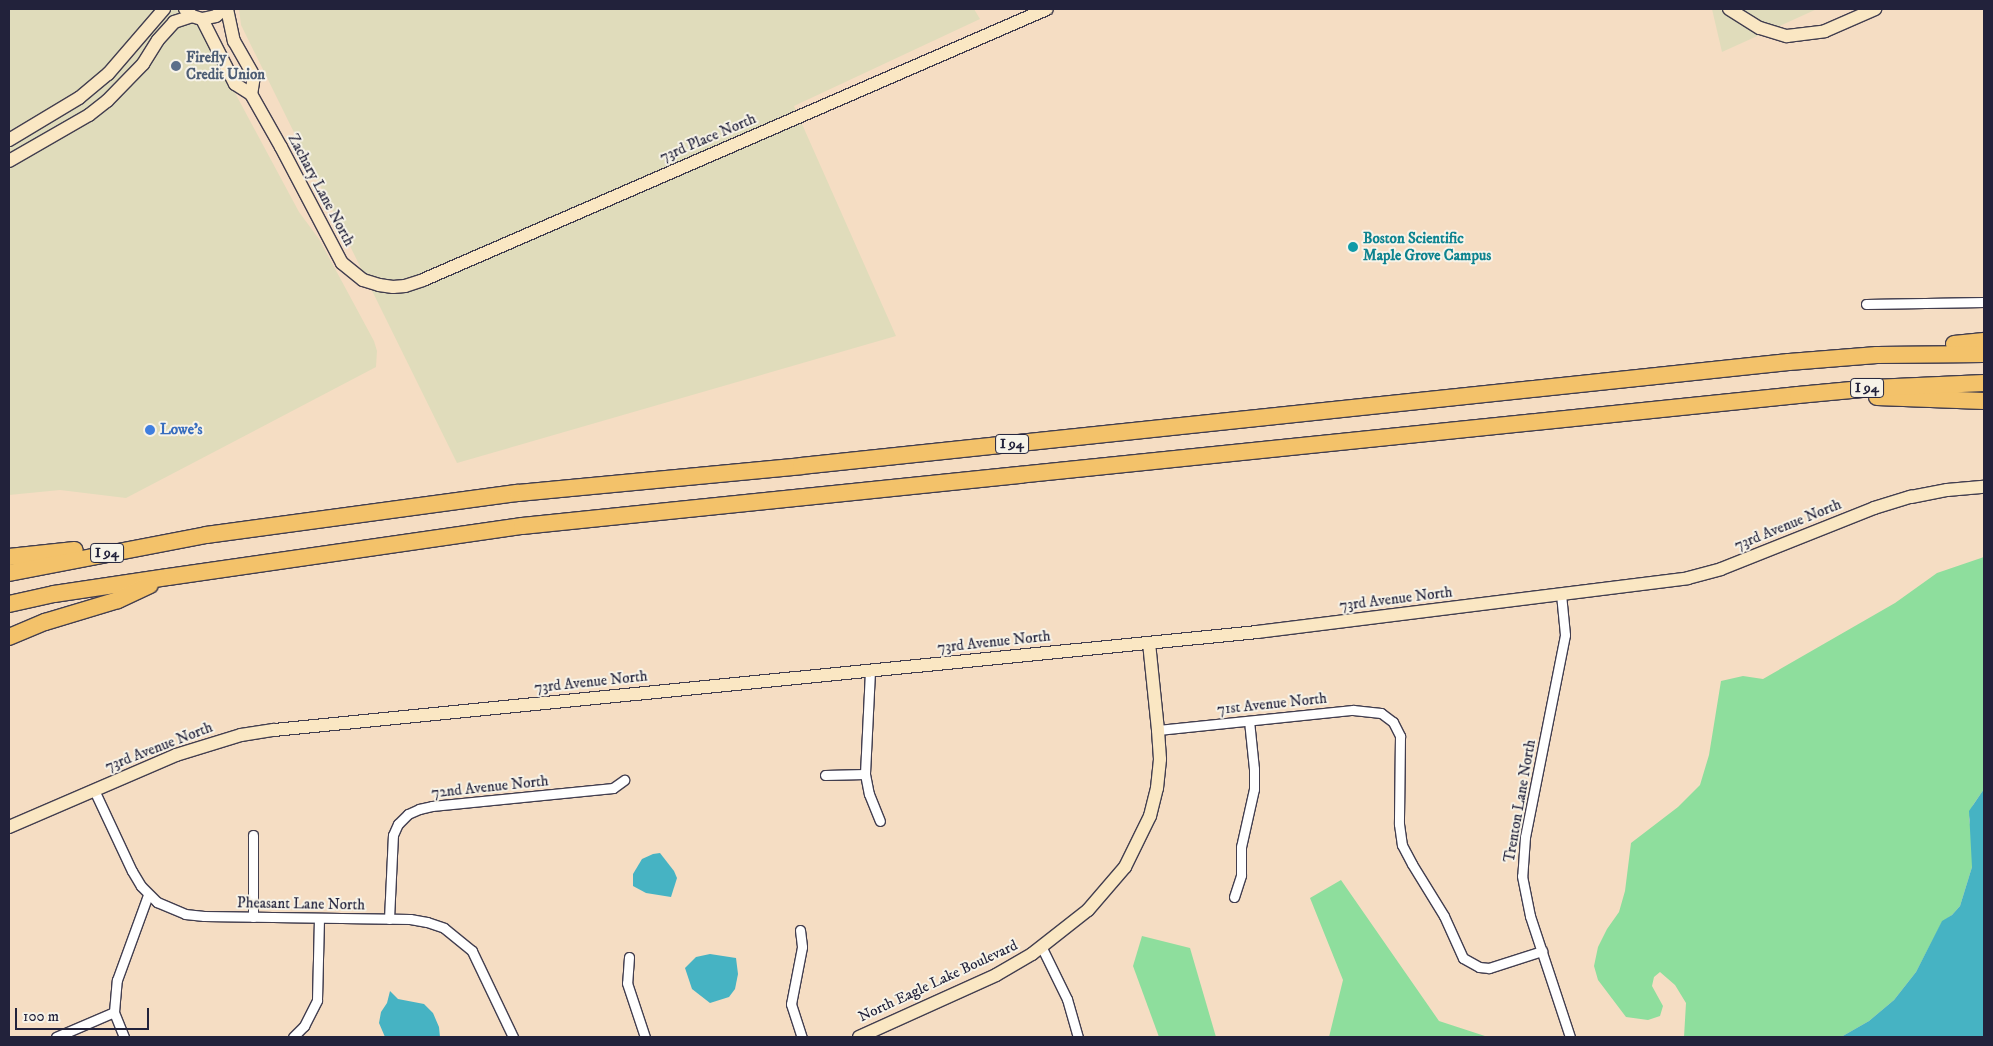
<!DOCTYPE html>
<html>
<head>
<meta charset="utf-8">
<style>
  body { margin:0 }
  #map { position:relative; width:1993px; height:1046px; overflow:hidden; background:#f5ddc3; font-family:"IM FELL DW Pica",serif }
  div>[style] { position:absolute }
  .built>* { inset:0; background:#e0dcbb }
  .green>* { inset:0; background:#8ede9d }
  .water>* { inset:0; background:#46b3c3 }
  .roads { filter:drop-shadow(1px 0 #423e4f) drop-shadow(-1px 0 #423e4f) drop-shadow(0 1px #423e4f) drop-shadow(0 -1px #423e4f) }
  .street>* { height:9px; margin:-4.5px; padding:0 4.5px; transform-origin:4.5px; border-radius:4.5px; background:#fff }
  .secondary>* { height:12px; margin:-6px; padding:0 6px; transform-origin:6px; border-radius:6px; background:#fae7c3 }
  .highway>* { height:16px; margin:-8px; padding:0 8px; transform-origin:8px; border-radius:8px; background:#f3c26a }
  .dots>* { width:14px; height:14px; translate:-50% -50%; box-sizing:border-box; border:2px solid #f7f3e8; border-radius:50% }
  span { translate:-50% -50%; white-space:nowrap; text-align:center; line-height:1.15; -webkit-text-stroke:4px #f7f3e8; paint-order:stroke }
  .shield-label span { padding:1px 4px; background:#f7f3e8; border:1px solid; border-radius:4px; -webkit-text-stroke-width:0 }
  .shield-label { font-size:14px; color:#22223b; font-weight:700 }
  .service-label { font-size:15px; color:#4e5e75; font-weight:700 }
  .left { translate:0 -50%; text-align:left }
  .street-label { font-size:15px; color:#22223b }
  .culture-label { font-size:15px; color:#0d838f; font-weight:700 }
  .shop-label { font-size:15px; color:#366cbe; font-weight:700 }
  .frame { position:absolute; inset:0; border:10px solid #22223b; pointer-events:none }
  .scale { position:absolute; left:15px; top:1008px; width:134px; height:22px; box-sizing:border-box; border:2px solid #22223b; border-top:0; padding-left:6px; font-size:15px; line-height:18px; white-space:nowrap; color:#22223b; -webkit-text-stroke:4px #f7f3e8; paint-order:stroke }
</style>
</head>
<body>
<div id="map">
  <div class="built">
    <div style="clip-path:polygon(9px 9px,190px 9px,299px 212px,319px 239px,374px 341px,377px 351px,376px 367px,126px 498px,60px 490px,9px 495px)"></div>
    <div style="clip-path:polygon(239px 9px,974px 9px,980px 19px,794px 106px,896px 336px,457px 463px,241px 25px)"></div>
    <div style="clip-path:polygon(1712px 9px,1817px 9px,1722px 52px)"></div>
  </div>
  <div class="green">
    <div style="clip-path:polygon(1984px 557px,1984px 789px,1973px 805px,1969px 819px,1972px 836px,1972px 867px,1960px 906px,1952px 915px,1942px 922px,1916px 972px,1894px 1000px,1869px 1021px,1841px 1037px,1684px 1037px,1686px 1003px,1675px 985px,1660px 972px,1654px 977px,1652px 986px,1663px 1006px,1660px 1016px,1648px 1020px,1626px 1017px,1598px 980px,1594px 966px,1598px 947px,1607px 929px,1619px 912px,1625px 891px,1631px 843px,1678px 807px,1700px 785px,1709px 755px,1721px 681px,1743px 676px,1763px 679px,1895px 603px,1937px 573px)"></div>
    <div style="clip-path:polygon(1341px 880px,1439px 1021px,1488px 1037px,1329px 1037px,1343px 980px,1310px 898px)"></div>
    <div style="clip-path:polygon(1142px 936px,1190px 948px,1216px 1037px,1159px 1037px,1133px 966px)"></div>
  </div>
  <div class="water">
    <div style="clip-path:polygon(1984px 789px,1984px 1037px,1841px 1037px,1869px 1021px,1894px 1000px,1916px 972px,1942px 921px,1952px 915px,1960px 906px,1972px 867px,1969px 811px)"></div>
    <div style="clip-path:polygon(660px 853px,674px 871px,677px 878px,671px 897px,646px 893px,633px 886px,633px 874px,642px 859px,653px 854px)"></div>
    <div style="clip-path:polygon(710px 954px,736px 958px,738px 974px,735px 989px,729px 997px,710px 1003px,692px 989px,685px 968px,696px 957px)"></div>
    <div style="clip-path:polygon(390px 991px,398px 999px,424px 1004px,433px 1013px,439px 1027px,440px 1037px,385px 1037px,379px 1023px,381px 1012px,387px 1003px)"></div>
  </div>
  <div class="roads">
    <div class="street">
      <div style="left:1866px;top:304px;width:118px;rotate:-1deg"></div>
      <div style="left:1561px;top:594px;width:41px;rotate:84.4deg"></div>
      <div style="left:1565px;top:635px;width:206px;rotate:101.2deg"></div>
      <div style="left:1525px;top:837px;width:39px;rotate:94deg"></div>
      <div style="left:1522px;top:876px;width:41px;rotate:78.7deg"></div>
      <div style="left:1530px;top:916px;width:127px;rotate:71.7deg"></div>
      <div style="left:870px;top:671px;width:103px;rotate:92.8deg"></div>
      <div style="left:865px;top:774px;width:20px;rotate:79deg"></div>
      <div style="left:869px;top:794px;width:29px;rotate:68deg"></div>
      <div style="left:1158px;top:730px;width:196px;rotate:-5.9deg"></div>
      <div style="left:1353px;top:710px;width:28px;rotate:6deg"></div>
      <div style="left:1381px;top:713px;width:15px;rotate:37deg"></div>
      <div style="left:1393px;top:722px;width:16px;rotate:63deg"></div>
      <div style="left:1400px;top:736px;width:88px;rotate:90.7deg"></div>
      <div style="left:1399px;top:824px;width:21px;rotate:82deg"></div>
      <div style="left:1402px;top:845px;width:21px;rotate:62deg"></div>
      <div style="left:1412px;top:864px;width:61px;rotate:58.4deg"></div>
      <div style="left:1444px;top:916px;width:46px;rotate:65.7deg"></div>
      <div style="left:1463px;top:958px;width:18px;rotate:29deg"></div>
      <div style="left:1479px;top:967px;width:10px;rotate:6deg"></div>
      <div style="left:1489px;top:968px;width:56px;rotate:-17.8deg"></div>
      <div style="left:825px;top:775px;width:40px;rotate:-1.4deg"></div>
      <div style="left:94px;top:790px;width:89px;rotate:64.9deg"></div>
      <div style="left:132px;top:871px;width:17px;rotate:59deg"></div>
      <div style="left:141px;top:886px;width:23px;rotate:45deg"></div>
      <div style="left:157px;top:902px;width:30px;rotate:23deg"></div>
      <div style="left:185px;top:914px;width:19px;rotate:6deg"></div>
      <div style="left:204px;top:916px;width:206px;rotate:0.8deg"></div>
      <div style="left:410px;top:919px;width:17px;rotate:10deg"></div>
      <div style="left:427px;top:922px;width:18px;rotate:19deg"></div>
      <div style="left:444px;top:928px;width:36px;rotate:39deg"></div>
      <div style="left:472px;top:951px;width:95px;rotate:64.5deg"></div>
      <div style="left:253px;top:835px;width:82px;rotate:90deg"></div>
      <div style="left:1234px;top:897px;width:23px;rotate:-72deg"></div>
      <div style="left:1241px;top:875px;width:28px;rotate:-90deg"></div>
      <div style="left:1241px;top:847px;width:59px;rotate:-77.4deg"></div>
      <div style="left:1254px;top:789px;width:20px;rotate:-90deg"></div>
      <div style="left:1254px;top:769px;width:48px;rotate:-95.9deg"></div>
      <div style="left:389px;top:919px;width:84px;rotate:-87.3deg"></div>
      <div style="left:393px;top:835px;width:12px;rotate:-66deg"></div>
      <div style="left:398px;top:824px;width:14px;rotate:-45deg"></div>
      <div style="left:408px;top:814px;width:12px;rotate:-24deg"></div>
      <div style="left:419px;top:809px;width:13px;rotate:-13deg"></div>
      <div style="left:432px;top:806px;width:182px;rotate:-5.7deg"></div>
      <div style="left:613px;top:788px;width:14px;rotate:-36deg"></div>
      <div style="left:800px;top:930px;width:17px;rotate:83deg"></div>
      <div style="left:802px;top:947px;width:58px;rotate:100.9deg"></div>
      <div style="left:791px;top:1004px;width:35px;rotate:72deg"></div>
      <div style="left:1042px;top:948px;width:57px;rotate:63.9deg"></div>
      <div style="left:1067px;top:999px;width:40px;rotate:74deg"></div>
      <div style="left:629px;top:957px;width:26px;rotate:94deg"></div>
      <div style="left:627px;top:983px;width:57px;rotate:71.6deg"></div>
      <div style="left:56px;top:1037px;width:63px;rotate:-23.3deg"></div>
      <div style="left:124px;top:1037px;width:27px;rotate:-112deg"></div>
      <div style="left:114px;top:1012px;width:32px;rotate:-85deg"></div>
      <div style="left:117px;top:980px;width:90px;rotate:-70deg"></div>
      <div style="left:293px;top:1037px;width:16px;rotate:-45deg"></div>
      <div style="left:304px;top:1026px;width:29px;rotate:-63deg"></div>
      <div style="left:317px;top:1000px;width:82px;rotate:-88.6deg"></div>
    </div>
    <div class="secondary">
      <div style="left:185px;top:9px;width:10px;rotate:45deg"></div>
      <div style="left:192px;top:16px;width:10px;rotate:17deg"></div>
      <div style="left:202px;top:19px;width:14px;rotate:-12deg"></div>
      <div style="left:216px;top:16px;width:11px;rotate:-41deg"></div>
      <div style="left:227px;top:9px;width:33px;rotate:78deg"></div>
      <div style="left:234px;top:41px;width:40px;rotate:60.3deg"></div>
      <div style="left:254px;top:76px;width:18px;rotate:99deg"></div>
      <div style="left:1729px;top:9px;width:36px;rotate:32deg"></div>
      <div style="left:1760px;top:28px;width:28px;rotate:17deg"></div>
      <div style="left:1787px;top:36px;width:38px;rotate:-7deg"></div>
      <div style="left:1825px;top:31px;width:55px;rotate:-23.7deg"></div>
      <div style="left:202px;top:19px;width:73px;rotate:63.1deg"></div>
      <div style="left:235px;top:84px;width:19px;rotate:32deg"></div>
      <div style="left:251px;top:94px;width:61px;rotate:60.5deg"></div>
      <div style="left:281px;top:147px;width:131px;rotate:62.3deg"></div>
      <div style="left:342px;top:263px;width:27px;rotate:39deg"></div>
      <div style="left:363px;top:280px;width:17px;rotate:17deg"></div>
      <div style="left:379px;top:285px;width:14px;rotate:8deg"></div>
      <div style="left:393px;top:287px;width:12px;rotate:-5deg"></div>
      <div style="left:405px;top:286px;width:19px;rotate:-18deg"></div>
      <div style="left:423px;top:280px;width:680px;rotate:-23.48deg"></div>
      <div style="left:9px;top:140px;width:82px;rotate:-31deg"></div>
      <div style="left:79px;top:98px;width:38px;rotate:-40deg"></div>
      <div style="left:108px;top:74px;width:86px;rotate:-49.3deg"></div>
      <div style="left:9px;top:161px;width:92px;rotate:-29.9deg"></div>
      <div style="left:89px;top:115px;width:23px;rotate:-38deg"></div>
      <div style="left:107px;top:101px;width:52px;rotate:-45.8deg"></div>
      <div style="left:143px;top:64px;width:28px;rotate:-58deg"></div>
      <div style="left:158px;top:40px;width:24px;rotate:-48deg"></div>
      <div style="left:174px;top:22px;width:19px;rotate:-18deg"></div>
      <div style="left:9px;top:827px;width:182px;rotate:-23.3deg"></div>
      <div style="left:176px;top:755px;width:68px;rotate:-17.1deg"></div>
      <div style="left:241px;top:735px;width:33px;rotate:-9deg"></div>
      <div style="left:274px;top:730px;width:988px;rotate:-5.69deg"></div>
      <div style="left:1257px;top:632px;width:434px;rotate:-7.1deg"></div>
      <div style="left:1688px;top:578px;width:34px;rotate:-15deg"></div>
      <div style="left:1721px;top:569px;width:165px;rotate:-21.7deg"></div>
      <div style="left:1874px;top:508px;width:39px;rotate:-17deg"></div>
      <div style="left:1911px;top:497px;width:37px;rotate:-11deg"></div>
      <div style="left:1947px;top:490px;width:37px;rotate:-5deg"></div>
      <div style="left:859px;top:1037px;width:150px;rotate:-24.3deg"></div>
      <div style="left:996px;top:975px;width:42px;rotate:-30.3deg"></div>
      <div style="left:1032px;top:954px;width:71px;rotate:-38.2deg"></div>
      <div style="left:1088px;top:910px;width:57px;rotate:-49.3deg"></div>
      <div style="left:1125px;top:867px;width:57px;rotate:-63.9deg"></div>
      <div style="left:1150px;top:816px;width:29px;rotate:-76deg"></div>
      <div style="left:1157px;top:788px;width:29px;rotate:-84deg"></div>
      <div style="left:1160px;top:759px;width:29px;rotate:-94deg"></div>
      <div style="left:1158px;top:730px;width:87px;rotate:-95.9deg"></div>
    </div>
    <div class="highway">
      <div style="left:1954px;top:344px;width:30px;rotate:-6deg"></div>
      <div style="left:1877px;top:397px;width:107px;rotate:2.1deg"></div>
      <div style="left:9px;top:557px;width:66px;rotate:-6.1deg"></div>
      <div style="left:9px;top:573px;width:201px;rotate:-10.9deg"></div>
      <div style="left:206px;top:535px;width:315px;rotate:-7.7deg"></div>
      <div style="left:518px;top:493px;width:284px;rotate:-5.4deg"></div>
      <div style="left:801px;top:466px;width:993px;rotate:-6.01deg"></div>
      <div style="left:1789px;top:362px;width:88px;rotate:-4.5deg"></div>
      <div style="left:1877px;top:355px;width:107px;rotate:-0.5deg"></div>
      <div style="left:9px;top:604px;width:46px;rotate:-12.5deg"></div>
      <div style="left:54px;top:594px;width:115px;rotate:-8.5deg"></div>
      <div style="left:168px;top:577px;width:358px;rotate:-8.2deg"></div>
      <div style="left:522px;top:526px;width:1283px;rotate:-5.86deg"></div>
      <div style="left:1798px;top:395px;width:75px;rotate:-5.3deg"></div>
      <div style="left:1873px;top:388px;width:111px;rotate:-2.6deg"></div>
      <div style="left:9px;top:637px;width:39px;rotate:-23deg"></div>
      <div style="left:45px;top:622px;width:76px;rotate:-16.8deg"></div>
      <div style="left:118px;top:600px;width:35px;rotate:-25deg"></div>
    </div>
  </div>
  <div class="dots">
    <div style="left:176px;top:66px;background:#5c6f8a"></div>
    <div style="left:1353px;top:247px;background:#0f9aa8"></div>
    <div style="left:150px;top:430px;background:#3f7fe0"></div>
  </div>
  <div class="shield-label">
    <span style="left:1867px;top:388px">I 94</span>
    <span style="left:1012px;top:444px">I 94</span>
    <span style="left:107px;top:553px">I 94</span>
  </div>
  <div class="service-label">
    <span class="left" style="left:186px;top:66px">Firefly<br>Credit Union</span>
  </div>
  <div class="street-label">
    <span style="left:708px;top:138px;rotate:-23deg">73rd Place North</span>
    <span style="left:321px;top:190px;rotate:62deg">Zachary Lane North</span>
    <span style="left:1788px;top:525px;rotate:-22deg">73rd Avenue North</span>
    <span style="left:1396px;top:599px;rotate:-7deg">73rd Avenue North</span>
    <span style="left:994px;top:642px;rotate:-6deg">73rd Avenue North</span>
    <span style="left:591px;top:682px;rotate:-6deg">73rd Avenue North</span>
    <span style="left:1272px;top:704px;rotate:-6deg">71st Avenue North</span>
    <span style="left:159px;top:747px;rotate:-21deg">73rd Avenue North</span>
    <span style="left:490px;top:787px;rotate:-6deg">72nd Avenue North</span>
    <span style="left:1520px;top:801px;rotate:-80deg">Trenton Lane North</span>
    <span style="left:301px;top:904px;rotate:1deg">Pheasant Lane North</span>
    <span style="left:938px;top:981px;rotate:-25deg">North Eagle Lake Boulevard</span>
  </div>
  <div class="culture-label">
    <span class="left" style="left:1363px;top:247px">Boston Scientific<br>Maple Grove Campus</span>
  </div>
  <div class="shop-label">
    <span class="left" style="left:160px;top:430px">Lowe's</span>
  </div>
  <div class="frame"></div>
  <div class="scale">100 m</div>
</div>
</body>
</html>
